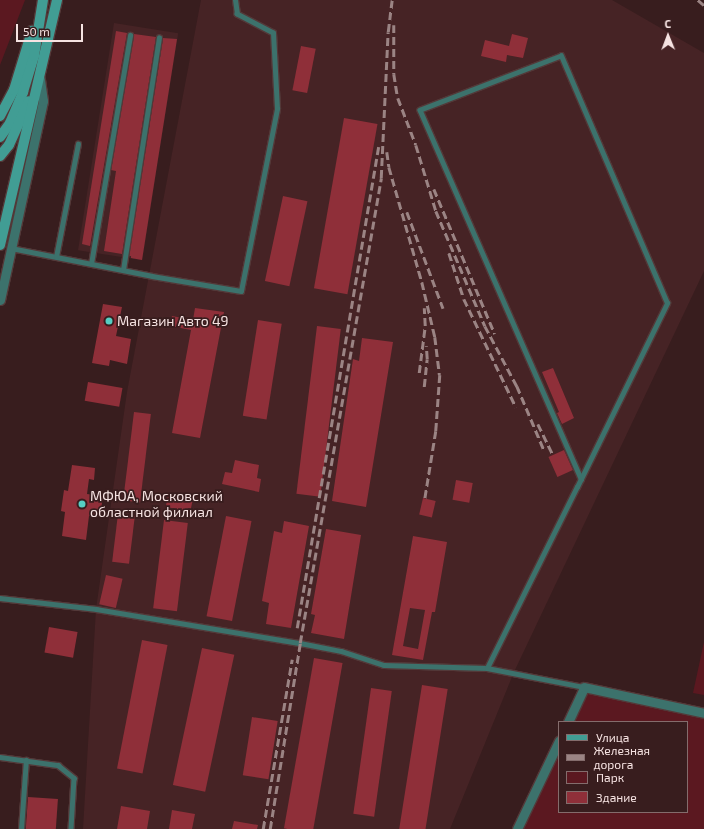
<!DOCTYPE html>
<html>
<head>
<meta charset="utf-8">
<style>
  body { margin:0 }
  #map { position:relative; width:704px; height:829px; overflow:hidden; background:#381d1e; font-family:"Exo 2",sans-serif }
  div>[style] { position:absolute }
  .built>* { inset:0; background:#462325; transform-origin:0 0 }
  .green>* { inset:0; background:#5b1820 }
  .building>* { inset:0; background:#8f2f39; transform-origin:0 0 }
  .roads { filter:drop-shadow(1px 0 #533939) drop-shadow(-1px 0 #533939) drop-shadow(0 1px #533939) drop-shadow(0 -1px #533939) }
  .lane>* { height:4.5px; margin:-2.25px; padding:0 2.25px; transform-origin:2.25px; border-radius:2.25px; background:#3c726c }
  .street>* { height:9px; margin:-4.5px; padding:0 4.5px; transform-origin:4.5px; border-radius:4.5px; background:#3c726c }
  .secondary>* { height:10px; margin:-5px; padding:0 5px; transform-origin:5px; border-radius:5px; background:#419d94 }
  .rail>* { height:2.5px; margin-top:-1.25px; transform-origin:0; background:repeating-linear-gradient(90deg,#9b8484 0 8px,transparent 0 12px) }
  .dots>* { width:11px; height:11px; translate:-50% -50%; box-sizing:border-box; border:2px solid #381d1e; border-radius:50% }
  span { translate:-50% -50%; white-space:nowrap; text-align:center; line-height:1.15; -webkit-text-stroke:3.5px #381d1e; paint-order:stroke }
  .poi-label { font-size:14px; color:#f6e3e2 }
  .left { translate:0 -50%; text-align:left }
  .legend { position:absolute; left:558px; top:721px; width:130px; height:92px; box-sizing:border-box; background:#381d1e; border:1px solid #846c6c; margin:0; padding:5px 7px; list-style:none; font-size:12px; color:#f6e3e2 }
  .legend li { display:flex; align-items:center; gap:8px; height:20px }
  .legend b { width:20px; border:1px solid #846c6c }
  .north { position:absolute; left:648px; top:16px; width:40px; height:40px; -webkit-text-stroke:3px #381d1e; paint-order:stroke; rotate:359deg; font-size:11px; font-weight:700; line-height:16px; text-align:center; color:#f6e3e2 }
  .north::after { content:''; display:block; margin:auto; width:14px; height:18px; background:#f6e3e2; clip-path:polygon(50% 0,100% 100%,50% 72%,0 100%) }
  .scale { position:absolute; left:16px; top:24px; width:67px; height:18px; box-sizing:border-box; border:2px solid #f6e3e2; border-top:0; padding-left:5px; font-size:12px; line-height:14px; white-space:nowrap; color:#f6e3e2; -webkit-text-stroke:3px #381d1e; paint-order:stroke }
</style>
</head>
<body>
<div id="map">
  <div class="built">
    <div style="clip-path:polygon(201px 0,612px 0,704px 53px,704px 271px,514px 672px,450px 829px,83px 829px,96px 609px,127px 392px)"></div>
    <div style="left:114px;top:23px;width:65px;height:230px;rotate:9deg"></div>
  </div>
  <div class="green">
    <div style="clip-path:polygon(0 0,25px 0,0 65px)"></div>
    <div style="clip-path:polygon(704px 642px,704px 695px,693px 693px)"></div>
    <div style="clip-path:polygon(584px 687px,674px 707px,672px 711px,704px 718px,704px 829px,517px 829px,559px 741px,559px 812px,687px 812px,687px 722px,568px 722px)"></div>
  </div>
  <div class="building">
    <div style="clip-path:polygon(116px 31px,127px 33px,90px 246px,82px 244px)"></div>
    <div style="clip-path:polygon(134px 34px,156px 37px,122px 254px,104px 251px,116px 171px,111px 170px)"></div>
    <div style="clip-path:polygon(512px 34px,528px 38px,523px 58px,507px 55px,506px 62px,481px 56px,485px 40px,509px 46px)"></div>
    <div style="clip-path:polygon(163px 38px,177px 39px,142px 260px,131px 258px,131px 256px,129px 256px)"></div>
    <div style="left:301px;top:46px;width:15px;height:45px;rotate:11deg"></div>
    <div style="left:344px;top:118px;width:34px;height:173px;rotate:10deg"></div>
    <div style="left:283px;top:196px;width:25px;height:87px;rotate:12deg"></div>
    <div style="clip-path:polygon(103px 304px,122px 307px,116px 336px,131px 339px,127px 364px,110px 360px,109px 366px,92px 363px)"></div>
    <div style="clip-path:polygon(195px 308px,224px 312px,200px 438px,172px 433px,191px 330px,170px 326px,172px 316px,193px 320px)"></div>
    <div style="left:258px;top:320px;width:24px;height:97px;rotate:9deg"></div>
    <div style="left:317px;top:326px;width:24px;height:169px;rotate:7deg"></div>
    <div style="clip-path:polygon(362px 338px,393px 342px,366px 507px,332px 501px,353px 359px,359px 361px)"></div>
    <div style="clip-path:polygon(553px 368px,574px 418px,562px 424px,557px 413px,559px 412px,542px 372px)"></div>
    <div style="left:88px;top:382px;width:35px;height:19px;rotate:10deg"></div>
    <div style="left:134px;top:412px;width:17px;height:89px;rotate:7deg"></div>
    <div style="left:564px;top:450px;width:22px;height:17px;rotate:66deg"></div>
    <div style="clip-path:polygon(235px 460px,259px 465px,257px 478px,261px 479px,259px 492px,222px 484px,225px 472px,232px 473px)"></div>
    <div style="clip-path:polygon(72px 465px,95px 468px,94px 480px,89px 479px,87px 494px,103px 496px,100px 517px,89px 516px,86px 540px,62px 536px,65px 512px,61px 511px,64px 490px,68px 491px)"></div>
    <div style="left:456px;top:480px;width:17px;height:20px;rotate:10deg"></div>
    <div style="left:168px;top:496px;width:25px;height:11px;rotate:12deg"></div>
    <div style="left:423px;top:498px;width:13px;height:17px;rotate:13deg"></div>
    <div style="left:118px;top:514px;width:17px;height:48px;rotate:7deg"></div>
    <div style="left:226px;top:516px;width:26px;height:102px;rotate:11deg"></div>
    <div style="left:164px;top:520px;width:24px;height:89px;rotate:7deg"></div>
    <div style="clip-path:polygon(284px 521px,309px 526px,291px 628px,266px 624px,269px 603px,262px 601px,274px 531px,282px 533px)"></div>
    <div style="clip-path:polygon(326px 529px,361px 535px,344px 639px,311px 633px,315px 615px,311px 614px)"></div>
    <div style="clip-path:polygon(evenodd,413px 536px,447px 542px,435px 612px,432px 612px,423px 660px,392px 655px,413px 536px,410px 608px,425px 610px,418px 649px,403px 646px,410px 608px)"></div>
    <div style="left:106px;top:575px;width:17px;height:30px;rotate:13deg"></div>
    <div style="left:49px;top:627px;width:29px;height:26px;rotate:10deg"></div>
    <div style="left:142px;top:640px;width:26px;height:131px;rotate:11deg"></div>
    <div style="left:202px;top:648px;width:33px;height:140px;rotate:12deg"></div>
    <div style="left:314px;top:658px;width:29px;height:173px;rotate:10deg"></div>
    <div style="left:422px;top:685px;width:26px;height:146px;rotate:9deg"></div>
    <div style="left:371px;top:688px;width:21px;height:127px;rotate:8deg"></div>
    <div style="left:252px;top:717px;width:26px;height:59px;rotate:9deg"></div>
    <div style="left:28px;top:797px;width:30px;height:32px;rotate:4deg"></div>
    <div style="clip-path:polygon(121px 806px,150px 811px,147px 829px,117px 829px)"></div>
    <div style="clip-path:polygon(172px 810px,195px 814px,192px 829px,169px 829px)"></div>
    <div style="clip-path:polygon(234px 821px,258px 825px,257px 829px,232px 829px)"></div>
  </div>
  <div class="roads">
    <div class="lane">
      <div style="left:11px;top:248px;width:144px;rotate:11.2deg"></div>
      <div style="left:152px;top:276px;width:90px;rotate:9.6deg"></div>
      <div style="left:241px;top:291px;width:186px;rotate:-78.8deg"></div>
      <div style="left:277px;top:109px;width:76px;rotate:-93deg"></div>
      <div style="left:273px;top:33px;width:41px;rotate:-152.2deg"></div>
      <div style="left:237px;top:14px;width:14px;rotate:-98deg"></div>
      <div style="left:56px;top:257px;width:115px;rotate:-79deg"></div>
      <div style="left:91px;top:264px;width:232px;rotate:-80.3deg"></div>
      <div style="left:123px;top:270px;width:235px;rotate:-81.2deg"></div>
      <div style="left:0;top:598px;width:97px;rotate:6.5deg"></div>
      <div style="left:96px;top:609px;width:207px;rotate:9.5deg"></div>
      <div style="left:300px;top:643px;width:42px;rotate:11deg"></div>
      <div style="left:341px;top:651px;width:45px;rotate:18deg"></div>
      <div style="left:384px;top:665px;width:103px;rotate:1.7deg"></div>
      <div style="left:487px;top:668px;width:202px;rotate:-63.6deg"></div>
      <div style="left:577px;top:487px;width:205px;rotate:-63.9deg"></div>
      <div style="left:667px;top:303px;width:269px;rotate:-113.2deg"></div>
      <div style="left:561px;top:56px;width:151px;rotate:159deg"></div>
      <div style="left:420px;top:110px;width:403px;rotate:66.4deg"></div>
      <div style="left:487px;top:668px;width:99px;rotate:11.1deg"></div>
      <div style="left:0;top:757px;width:59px;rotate:7.9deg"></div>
      <div style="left:58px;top:765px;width:21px;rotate:39deg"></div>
      <div style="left:74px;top:778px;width:51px;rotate:93.4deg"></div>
      <div style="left:21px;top:829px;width:69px;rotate:-85.9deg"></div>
    </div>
    <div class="street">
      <div style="left:0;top:300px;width:204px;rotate:-77.8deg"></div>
      <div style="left:43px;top:101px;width:22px;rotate:-98deg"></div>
      <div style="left:568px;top:722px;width:38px;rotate:-65deg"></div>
      <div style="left:584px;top:687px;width:123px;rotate:12.2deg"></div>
      <div style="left:517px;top:829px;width:98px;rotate:-64.5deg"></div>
    </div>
    <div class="secondary">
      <div style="left:0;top:116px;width:30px;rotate:-62deg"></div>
      <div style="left:14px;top:90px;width:62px;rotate:-73deg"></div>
      <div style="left:0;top:137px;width:17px;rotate:-54deg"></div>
      <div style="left:10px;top:123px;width:34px;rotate:-67deg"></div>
      <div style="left:23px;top:92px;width:38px;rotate:-73deg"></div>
      <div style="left:34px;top:56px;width:57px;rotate:-80.9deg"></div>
      <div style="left:0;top:156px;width:14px;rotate:-51deg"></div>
      <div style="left:9px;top:145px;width:48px;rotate:-65.6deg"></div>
      <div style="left:0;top:245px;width:252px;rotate:-76.9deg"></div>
    </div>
  </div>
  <div class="rail">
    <div style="left:698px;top:0;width:8px;rotate:40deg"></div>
    <div style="left:394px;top:25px;width:49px;rotate:90deg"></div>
    <div style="left:394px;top:74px;width:24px;rotate:81deg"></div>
    <div style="left:398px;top:98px;width:50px;rotate:69deg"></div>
    <div style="left:416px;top:145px;width:69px;rotate:73.1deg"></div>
    <div style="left:436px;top:211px;width:125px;rotate:66.9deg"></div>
    <div style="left:485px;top:326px;width:72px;rotate:62deg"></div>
    <div style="left:387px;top:152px;width:15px;rotate:82deg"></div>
    <div style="left:389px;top:167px;width:120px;rotate:74deg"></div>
    <div style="left:422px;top:282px;width:57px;rotate:76.7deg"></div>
    <div style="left:435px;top:337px;width:38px;rotate:83deg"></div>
    <div style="left:440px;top:375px;width:56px;rotate:94.1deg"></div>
    <div style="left:436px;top:431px;width:69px;rotate:99.2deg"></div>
    <div style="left:434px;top:189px;width:157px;rotate:67.2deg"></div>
    <div style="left:407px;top:212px;width:103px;rotate:69.4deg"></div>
    <div style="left:449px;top:253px;width:48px;rotate:71.9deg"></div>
    <div style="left:464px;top:299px;width:120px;rotate:64.3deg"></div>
    <div style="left:419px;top:373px;width:47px;rotate:-82.7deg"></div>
    <div style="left:425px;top:326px;width:18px;rotate:-93deg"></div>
    <div style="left:517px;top:386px;width:69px;rotate:67.1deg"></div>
    <div style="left:424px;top:387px;width:28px;rotate:-84deg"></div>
    <div style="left:427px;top:359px;width:13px;rotate:-94deg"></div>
    <div style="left:538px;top:424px;width:34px;rotate:64deg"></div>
    <div style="left:297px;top:628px;width:492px;rotate:-80.4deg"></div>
    <div style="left:263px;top:829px;width:172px;rotate:-80.3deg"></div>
    <div style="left:270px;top:829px;width:188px;rotate:-80.8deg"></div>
    <div style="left:300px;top:643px;width:472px;rotate:-80.1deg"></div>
    <div style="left:381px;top:178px;width:146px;rotate:-87.3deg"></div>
    <div style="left:388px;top:32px;width:32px;rotate:-83deg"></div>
  </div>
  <div class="dots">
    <div style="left:109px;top:321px;background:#56cec3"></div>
    <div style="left:82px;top:504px;background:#56cec3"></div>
  </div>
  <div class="poi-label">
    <span class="left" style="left:117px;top:321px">Магазин Авто 49</span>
    <span class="left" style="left:90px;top:504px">МФЮА, Московский<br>областной филиал</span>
  </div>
  <ul class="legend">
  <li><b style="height:5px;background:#419d94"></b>Улица</li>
  <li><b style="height:5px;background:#9b8484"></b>Железная дорога</li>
  <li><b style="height:11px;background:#5b1820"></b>Парк</li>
  <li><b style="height:11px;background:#8f2f39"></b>Здание</li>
  </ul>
  <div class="north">С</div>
  <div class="scale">50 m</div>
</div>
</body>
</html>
